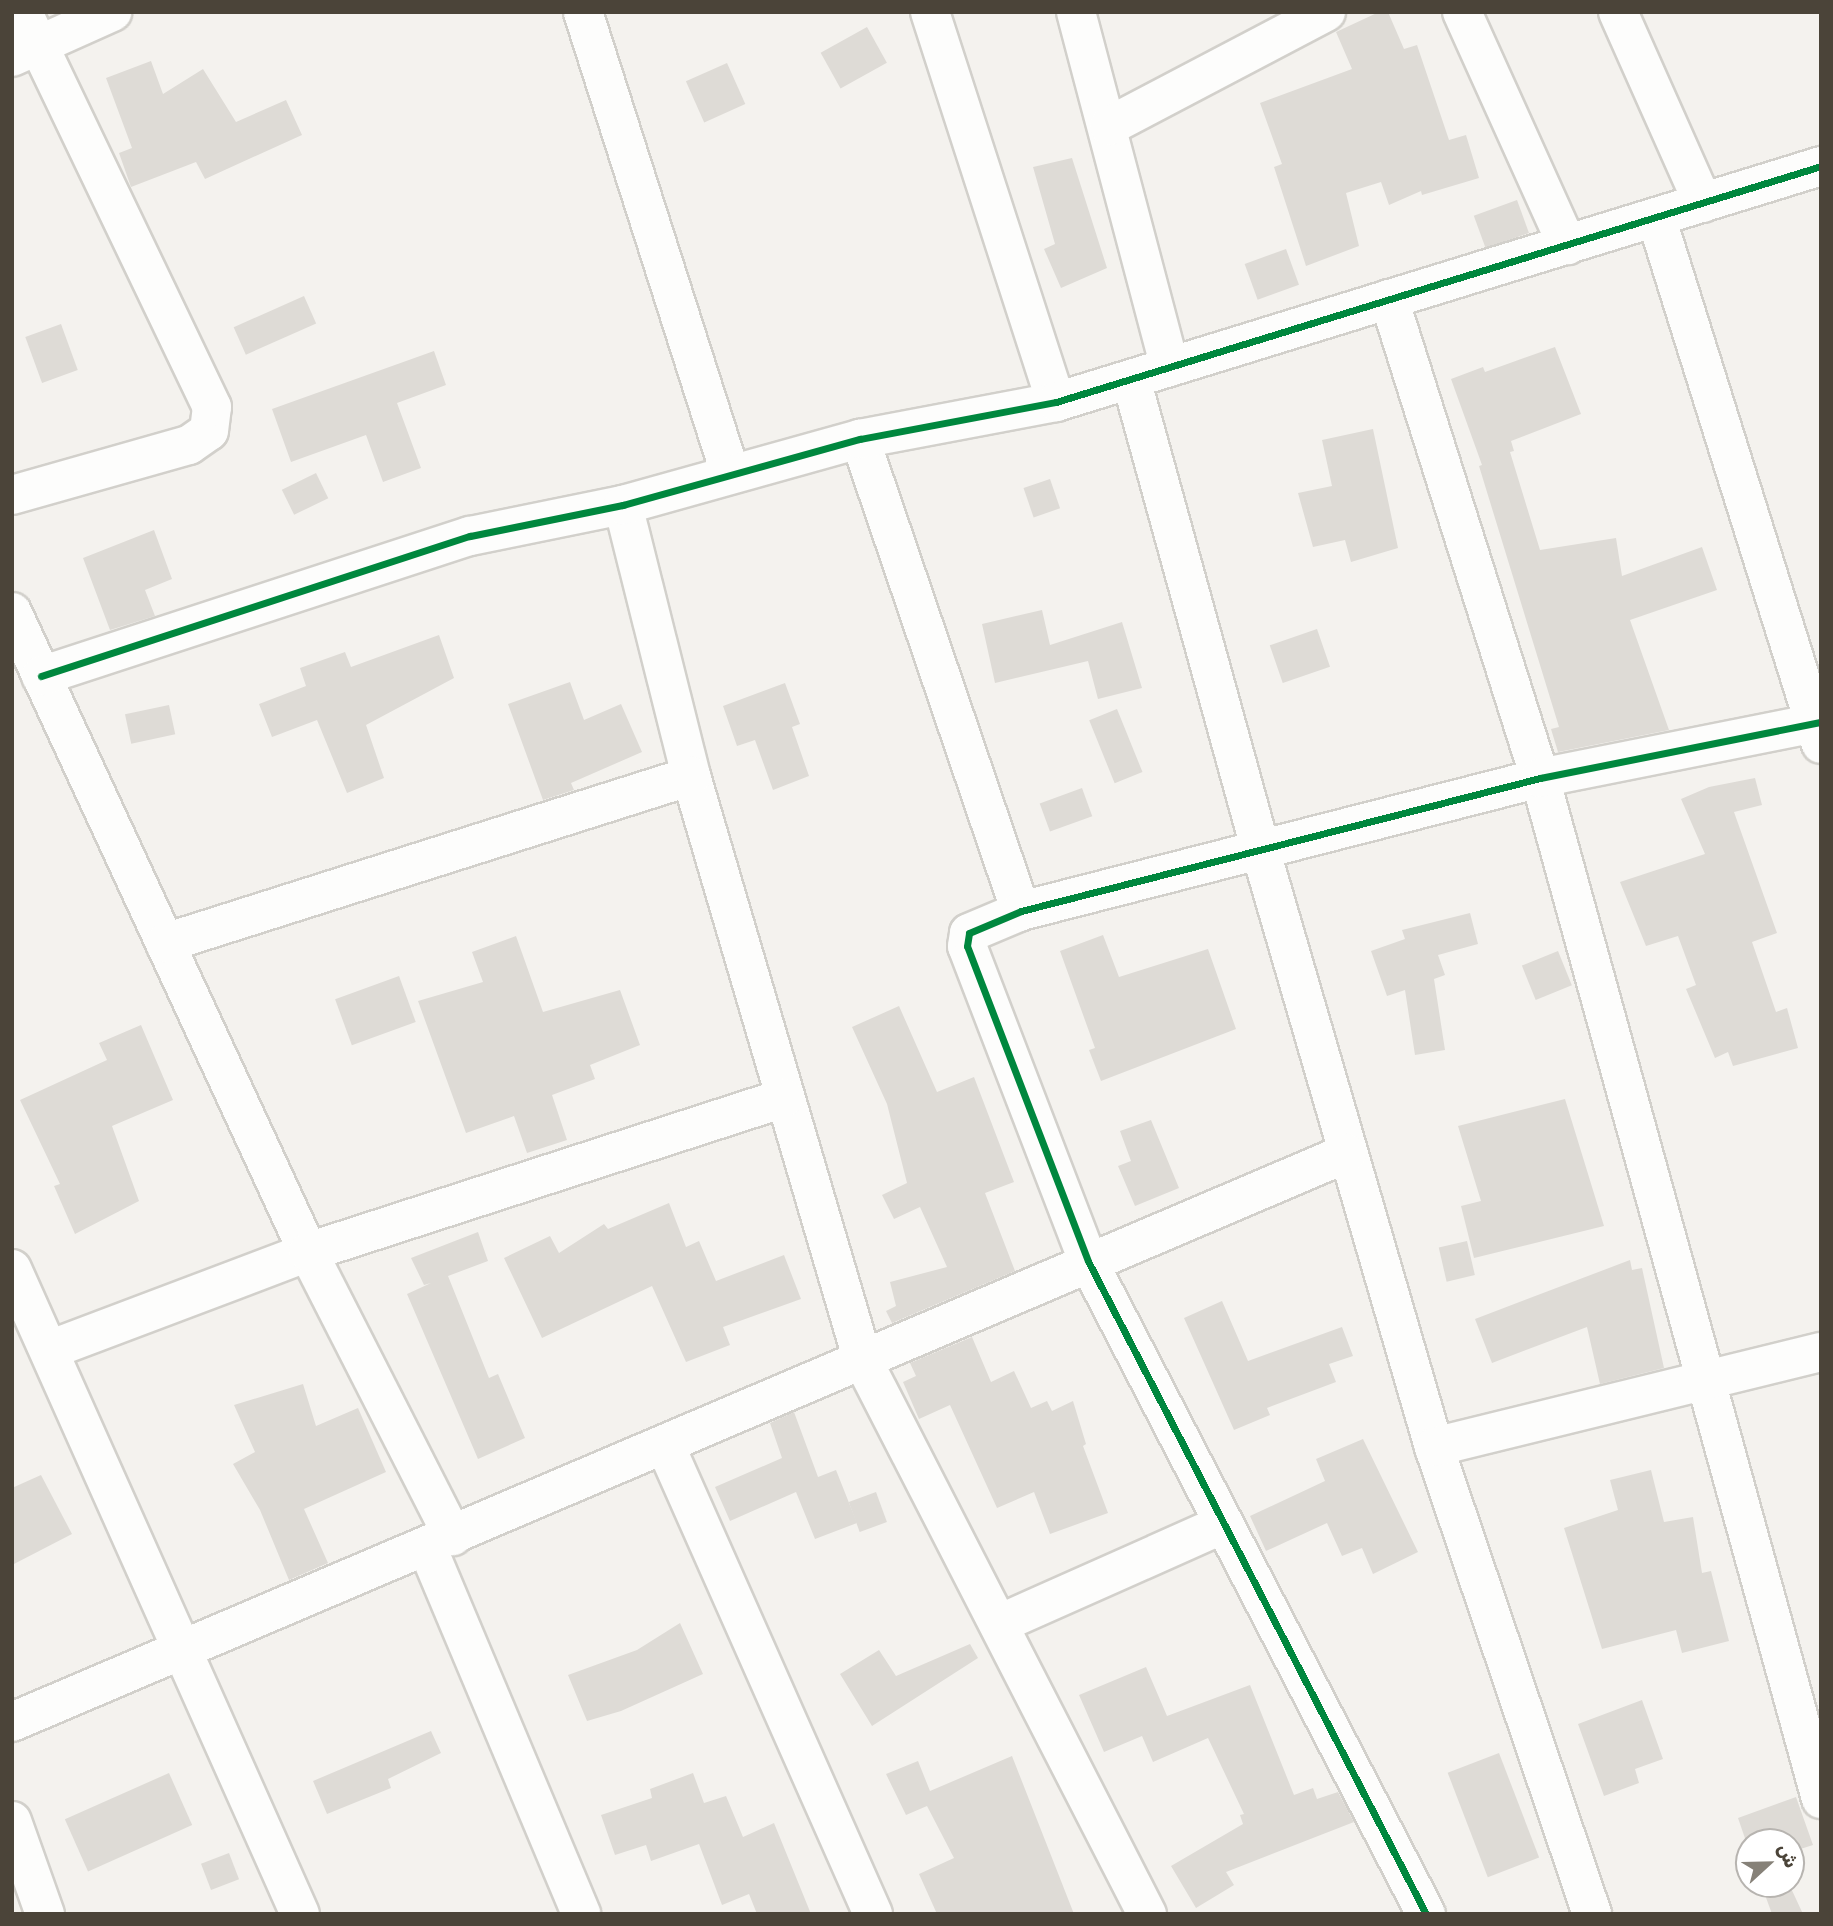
<!DOCTYPE html>
<html>
<head>
<meta charset="utf-8">
<style>
  body { margin:0 }
  #map { position:relative; width:1833px; height:1926px; overflow:hidden; background:#f4f2ee; font-family:Rubik,"Noto Naskh Arabic",sans-serif }
  div>[style] { position:absolute }
  .building>* { inset:0; background:#dedbd6; transform-origin:0 0 }
  .roads { filter:drop-shadow(2px 0 #d2d0cb) drop-shadow(-2px 0 #d2d0cb) drop-shadow(0 2px #d2d0cb) drop-shadow(0 -2px #d2d0cb) }
  .minor>* { height:38px; margin:-19px; padding:0 19px; transform-origin:19px; border-radius:19px; background:#fdfdfc }
  .cycleway>* { height:7px; margin:-3.5px; padding:0 3.5px; transform-origin:3.5px; border-radius:3.5px; background:#00873e }
  span { translate:-50% -50%; white-space:nowrap; text-align:center; line-height:1.15; -webkit-text-stroke:5px #fff; paint-order:stroke }
  .frame { position:absolute; inset:0; border:14px solid #4b4439; pointer-events:none }
  .north { position:absolute; left:1735px; top:1828px; width:70px; height:70px; box-sizing:border-box; background:#fff; border:2px solid #b7b4b0; border-radius:50%; rotate:68deg; font-size:19px; font-weight:700; line-height:28px; text-align:center; color:#4b4439 }
  .north::after { content:''; display:block; margin:auto; width:24px; height:32px; background:#868178; clip-path:polygon(50% 0,100% 100%,50% 72%,0 100%) }
</style>
</head>
<body>
<div id="map">
  <div class="building">
    <div style="clip-path:polygon(1379px 12px,1388px 12px,1404px 49px,1417px 45px,1449px 140px,1466px 135px,1479px 178px,1422px 195px,1421px 191px,1389px 205px,1381px 182px,1346px 193px,1359px 246px,1306px 266px,1274px 167px,1282px 164px,1260px 103px,1352px 69px,1336px 32px)"></div>
    <div style="left:867px;top:27px;width:41px;height:53px;rotate:61deg"></div>
    <div style="clip-path:polygon(151px 61px,163px 94px,203px 69px,236px 122px,286px 100px,302px 135px,205px 179px,196px 162px,131px 187px,119px 153px,132px 148px,106px 78px)"></div>
    <div style="left:727px;top:63px;width:45px;height:45px;rotate:66deg"></div>
    <div style="clip-path:polygon(1072px 158px,1107px 268px,1061px 288px,1044px 249px,1055px 244px,1033px 167px)"></div>
    <div style="left:1517px;top:200px;width:35px;height:46px;rotate:70deg"></div>
    <div style="left:1286px;top:249px;width:38px;height:44px;rotate:70deg"></div>
    <div style="left:304px;top:296px;width:30px;height:77px;rotate:66deg"></div>
    <div style="left:61px;top:324px;width:49px;height:38px;rotate:70deg"></div>
    <div style="clip-path:polygon(1555px 347px,1581px 414px,1511px 441px,1514px 451px,1510px 452px,1540px 550px,1616px 538px,1622px 576px,1702px 547px,1717px 590px,1630px 620px,1669px 730px,1558px 752px,1551px 729px,1559px 727px,1479px 466px,1482px 465px,1451px 379px,1483px 367px,1485px 372px)"></div>
    <div style="clip-path:polygon(434px 351px,446px 385px,397px 403px,421px 468px,383px 482px,366px 435px,291px 462px,272px 409px)"></div>
    <div style="clip-path:polygon(1373px 429px,1398px 548px,1351px 562px,1345px 540px,1313px 547px,1298px 493px,1332px 486px,1322px 440px)"></div>
    <div style="left:316px;top:473px;width:28px;height:38px;rotate:64deg"></div>
    <div style="left:1050px;top:479px;width:31px;height:28px;rotate:71deg"></div>
    <div style="clip-path:polygon(154px 530px,172px 579px,145px 590px,155px 616px,110px 630px,83px 558px)"></div>
    <div style="clip-path:polygon(1042px 610px,1050px 645px,1122px 622px,1142px 688px,1098px 699px,1088px 661px,995px 683px,982px 624px)"></div>
    <div style="left:1317px;top:629px;width:40px;height:50px;rotate:71deg"></div>
    <div style="clip-path:polygon(439px 635px,454px 678px,366px 725px,384px 778px,347px 793px,317px 720px,272px 737px,259px 704px,306px 686px,300px 668px,345px 652px,351px 667px)"></div>
    <div style="clip-path:polygon(570px 682px,584px 720px,621px 704px,642px 752px,571px 783px,574px 790px,543px 800px,508px 704px)"></div>
    <div style="clip-path:polygon(785px 683px,800px 724px,792px 727px,809px 776px,773px 790px,755px 740px,737px 746px,723px 706px)"></div>
    <div style="left:169px;top:705px;width:30px;height:45px;rotate:78deg"></div>
    <div style="left:1117px;top:709px;width:68px;height:30px;rotate:68deg"></div>
    <div style="clip-path:polygon(1755px 778px,1762px 805px,1734px 812px,1777px 933px,1752px 942px,1776px 1012px,1787px 1008px,1798px 1048px,1733px 1066px,1728px 1052px,1715px 1058px,1686px 989px,1696px 985px,1678px 936px,1646px 946px,1620px 882px,1705px 854px,1681px 799px,1709px 787px)"></div>
    <div style="left:1082px;top:788px;width:30px;height:45px;rotate:70deg"></div>
    <div style="clip-path:polygon(1470px 913px,1478px 944px,1438px 955px,1445px 975px,1434px 979px,1445px 1050px,1415px 1055px,1405px 990px,1387px 996px,1371px 951px,1405px 939px,1402px 930px)"></div>
    <div style="clip-path:polygon(1103px 935px,1119px 977px,1208px 949px,1236px 1029px,1101px 1081px,1089px 1050px,1095px 1048px,1060px 951px)"></div>
    <div style="clip-path:polygon(516px 936px,543px 1012px,620px 990px,640px 1045px,590px 1065px,595px 1079px,552px 1095px,567px 1140px,527px 1153px,514px 1116px,466px 1133px,418px 1001px,483px 982px,472px 952px)"></div>
    <div style="left:1558px;top:951px;width:37px;height:39px;rotate:68deg"></div>
    <div style="left:399px;top:976px;width:49px;height:68px;rotate:70deg"></div>
    <div style="clip-path:polygon(899px 1006px,937px 1092px,974px 1077px,1014px 1182px,985px 1193px,1015px 1271px,892px 1323px,886px 1311px,896px 1306px,890px 1282px,947px 1267px,920px 1207px,894px 1219px,882px 1195px,907px 1183px,887px 1104px,852px 1027px)"></div>
    <div style="clip-path:polygon(141px 1025px,173px 1100px,112px 1126px,139px 1201px,75px 1234px,54px 1186px,60px 1184px,20px 1100px,107px 1060px,99px 1043px)"></div>
    <div style="clip-path:polygon(1565px 1099px,1604px 1226px,1474px 1258px,1461px 1206px,1481px 1201px,1458px 1126px)"></div>
    <div style="clip-path:polygon(1151px 1120px,1179px 1188px,1135px 1206px,1118px 1166px,1131px 1161px,1120px 1131px)"></div>
    <div style="clip-path:polygon(669px 1203px,686px 1247px,699px 1241px,716px 1281px,784px 1255px,801px 1299px,723px 1327px,730px 1345px,686px 1362px,652px 1286px,542px 1338px,504px 1258px,550px 1236px,559px 1253px,604px 1224px,608px 1229px)"></div>
    <div style="clip-path:polygon(478px 1232px,488px 1261px,448px 1276px,489px 1378px,498px 1374px,525px 1438px,478px 1459px,407px 1294px,431px 1283px,424px 1285px,411px 1258px)"></div>
    <div style="left:1467px;top:1241px;width:35px;height:29px;rotate:77deg"></div>
    <div style="clip-path:polygon(1630px 1260px,1632px 1270px,1642px 1268px,1664px 1368px,1600px 1384px,1587px 1327px,1492px 1363px,1475px 1319px)"></div>
    <div style="clip-path:polygon(1222px 1301px,1248px 1361px,1342px 1327px,1353px 1356px,1329px 1364px,1336px 1382px,1267px 1408px,1270px 1415px,1234px 1430px,1184px 1318px)"></div>
    <div style="clip-path:polygon(972px 1337px,991px 1382px,1014px 1371px,1031px 1408px,1047px 1401px,1052px 1411px,1073px 1401px,1086px 1444px,1083px 1446px,1108px 1513px,1050px 1534px,1034px 1492px,997px 1508px,950px 1405px,919px 1419px,903px 1382px,916px 1376px,910px 1363px)"></div>
    <div style="clip-path:polygon(303px 1384px,316px 1426px,358px 1408px,386px 1472px,304px 1509px,328px 1563px,289px 1580px,260px 1510px,233px 1464px,255px 1452px,234px 1405px)"></div>
    <div style="clip-path:polygon(794px 1412px,818px 1477px,836px 1470px,857px 1523px,815px 1539px,796px 1492px,730px 1521px,715px 1487px,782px 1458px,770px 1423px)"></div>
    <div style="clip-path:polygon(1363px 1439px,1418px 1552px,1373px 1574px,1362px 1548px,1342px 1556px,1327px 1523px,1266px 1551px,1250px 1516px,1325px 1481px,1316px 1459px)"></div>
    <div style="clip-path:polygon(1651px 1470px,1664px 1522px,1693px 1517px,1702px 1573px,1711px 1571px,1729px 1641px,1682px 1653px,1676px 1630px,1602px 1649px,1564px 1528px,1618px 1510px,1610px 1480px)"></div>
    <div style="clip-path:polygon(41px 1475px,72px 1534px,12px 1565px,12px 1488px)"></div>
    <div style="left:876px;top:1492px;width:32px;height:29px;rotate:70deg"></div>
    <div style="clip-path:polygon(680px 1623px,703px 1674px,621px 1711px,587px 1721px,568px 1675px,637px 1650px)"></div>
    <div style="clip-path:polygon(970px 1644px,978px 1658px,872px 1726px,840px 1674px,879px 1650px,896px 1676px)"></div>
    <div style="clip-path:polygon(1146px 1667px,1167px 1716px,1250px 1685px,1294px 1795px,1313px 1788px,1317px 1799px,1338px 1792px,1354px 1822px,1226px 1872px,1234px 1885px,1196px 1908px,1171px 1866px,1243px 1824px,1240px 1815px,1244px 1814px,1208px 1738px,1153px 1762px,1142px 1736px,1104px 1752px,1079px 1695px)"></div>
    <div style="clip-path:polygon(1642px 1700px,1663px 1759px,1635px 1769px,1639px 1783px,1604px 1796px,1578px 1724px)"></div>
    <div style="clip-path:polygon(431px 1731px,441px 1753px,388px 1779px,391px 1788px,327px 1814px,313px 1781px)"></div>
    <div style="left:1499px;top:1753px;width:112px;height:55px;rotate:69deg"></div>
    <div style="clip-path:polygon(1012px 1756px,1074px 1914px,937px 1914px,919px 1874px,954px 1858px,927px 1806px,906px 1815px,886px 1774px,918px 1761px,930px 1791px)"></div>
    <div style="left:169px;top:1773px;width:57px;height:114px;rotate:66deg"></div>
    <div style="clip-path:polygon(693px 1773px,704px 1803px,726px 1796px,743px 1837px,774px 1823px,811px 1914px,757px 1914px,749px 1894px,722px 1905px,699px 1844px,651px 1861px,646px 1845px,615px 1855px,601px 1815px,652px 1798px,650px 1789px)"></div>
    <div style="clip-path:polygon(1796px 1797px,1813px 1845px,1791px 1852px,1791px 1842px,1749px 1842px,1749px 1850px,1738px 1818px)"></div>
    <div style="left:229px;top:1853px;width:28px;height:30px;rotate:69deg"></div>
    <div style="clip-path:polygon(1761px 1884px,1789px 1884px,1803px 1914px,1772px 1914px)"></div>
  </div>
  <div class="roads">
    <div class="minor">
      <div style="left:583px;top:12px;width:484px;rotate:72.3deg"></div>
      <div style="left:930px;top:12px;width:410px;rotate:72.1deg"></div>
      <div style="left:1076px;top:12px;width:367px;rotate:75.2deg"></div>
      <div style="left:1462px;top:12px;width:256px;rotate:65.7deg"></div>
      <div style="left:1618px;top:12px;width:209px;rotate:66deg"></div>
      <div style="left:12px;top:57px;width:110px;rotate:-24.2deg"></div>
      <div style="left:1109px;top:126px;width:245px;rotate:-27.7deg"></div>
      <div style="left:1656px;top:217px;width:552px;rotate:72.62deg"></div>
      <div style="left:1389px;top:299px;width:502px;rotate:72.5deg"></div>
      <div style="left:1540px;top:778px;width:1059px;rotate:74.61deg"></div>
      <div style="left:1131px;top:379px;width:491px;rotate:74.6deg"></div>
      <div style="left:1261px;top:852px;width:620px;rotate:73.79deg"></div>
      <div style="left:1434px;top:1447px;width:493px;rotate:71.3deg"></div>
      <div style="left:860px;top:439px;width:499px;rotate:71.2deg"></div>
      <div style="left:12px;top:495px;width:184px;rotate:-15.8deg"></div>
      <div style="left:189px;top:445px;width:24px;rotate:-35deg"></div>
      <div style="left:209px;top:431px;width:24px;rotate:-83deg"></div>
      <div style="left:212px;top:407px;width:438px;rotate:-115.6deg"></div>
      <div style="left:623px;top:505px;width:279px;rotate:75.9deg"></div>
      <div style="left:691px;top:776px;width:610px;rotate:73.62deg"></div>
      <div style="left:863px;top:1361px;width:622px;rotate:62.82deg"></div>
      <div style="left:12px;top:612px;width:705px;rotate:65.18deg"></div>
      <div style="left:308px;top:1252px;width:319px;rotate:63deg"></div>
      <div style="left:41px;top:676px;width:451px;rotate:-18.1deg"></div>
      <div style="left:470px;top:536px;width:156px;rotate:-11.5deg"></div>
      <div style="left:623px;top:505px;width:246px;rotate:-15.6deg"></div>
      <div style="left:860px;top:439px;width:199px;rotate:-10.7deg"></div>
      <div style="left:1056px;top:402px;width:801px;rotate:-17.14deg"></div>
      <div style="left:165px;top:943px;width:552px;rotate:-17.61deg"></div>
      <div style="left:12px;top:1269px;width:706px;rotate:65.94deg"></div>
      <div style="left:49px;top:1350px;width:277px;rotate:-20.7deg"></div>
      <div style="left:308px;top:1252px;width:500px;rotate:-17.93deg"></div>
      <div style="left:665px;top:1445px;width:513px;rotate:66.08deg"></div>
      <div style="left:1434px;top:1447px;width:398px;rotate:-13.8deg"></div>
      <div style="left:427px;top:1547px;width:398px;rotate:67.2deg"></div>
      <div style="left:999px;top:1624px;width:246px;rotate:-24deg"></div>
      <div style="left:12px;top:1722px;width:1451px;rotate:-23.08deg"></div>
      <div style="left:12px;top:1821px;width:99px;rotate:70.5deg"></div>
      <div style="left:1426px;top:1914px;width:735px;rotate:-117.37deg"></div>
      <div style="left:1088px;top:1261px;width:337px;rotate:-111deg"></div>
      <div style="left:967px;top:946px;width:13px;rotate:-81deg"></div>
      <div style="left:969px;top:933px;width:56px;rotate:-22.9deg"></div>
      <div style="left:1021px;top:911px;width:536px;rotate:-14.37deg"></div>
      <div style="left:1540px;top:778px;width:287px;rotate:-11.3deg"></div>
    </div>
  </div>
  <div class="cycleway">
    <div style="left:41px;top:676px;width:451px;rotate:-18.1deg"></div>
    <div style="left:470px;top:536px;width:156px;rotate:-11.5deg"></div>
    <div style="left:623px;top:505px;width:246px;rotate:-15.6deg"></div>
    <div style="left:860px;top:439px;width:199px;rotate:-10.7deg"></div>
    <div style="left:1056px;top:402px;width:801px;rotate:-17.14deg"></div>
    <div style="left:1426px;top:1914px;width:735px;rotate:-117.37deg"></div>
    <div style="left:1088px;top:1261px;width:337px;rotate:-111deg"></div>
    <div style="left:967px;top:946px;width:13px;rotate:-81deg"></div>
    <div style="left:969px;top:933px;width:56px;rotate:-22.9deg"></div>
    <div style="left:1021px;top:911px;width:536px;rotate:-14.37deg"></div>
    <div style="left:1540px;top:778px;width:287px;rotate:-11.3deg"></div>
  </div>
  <div class="frame"></div>
  <div class="north">ش</div>
</div>
</body>
</html>
